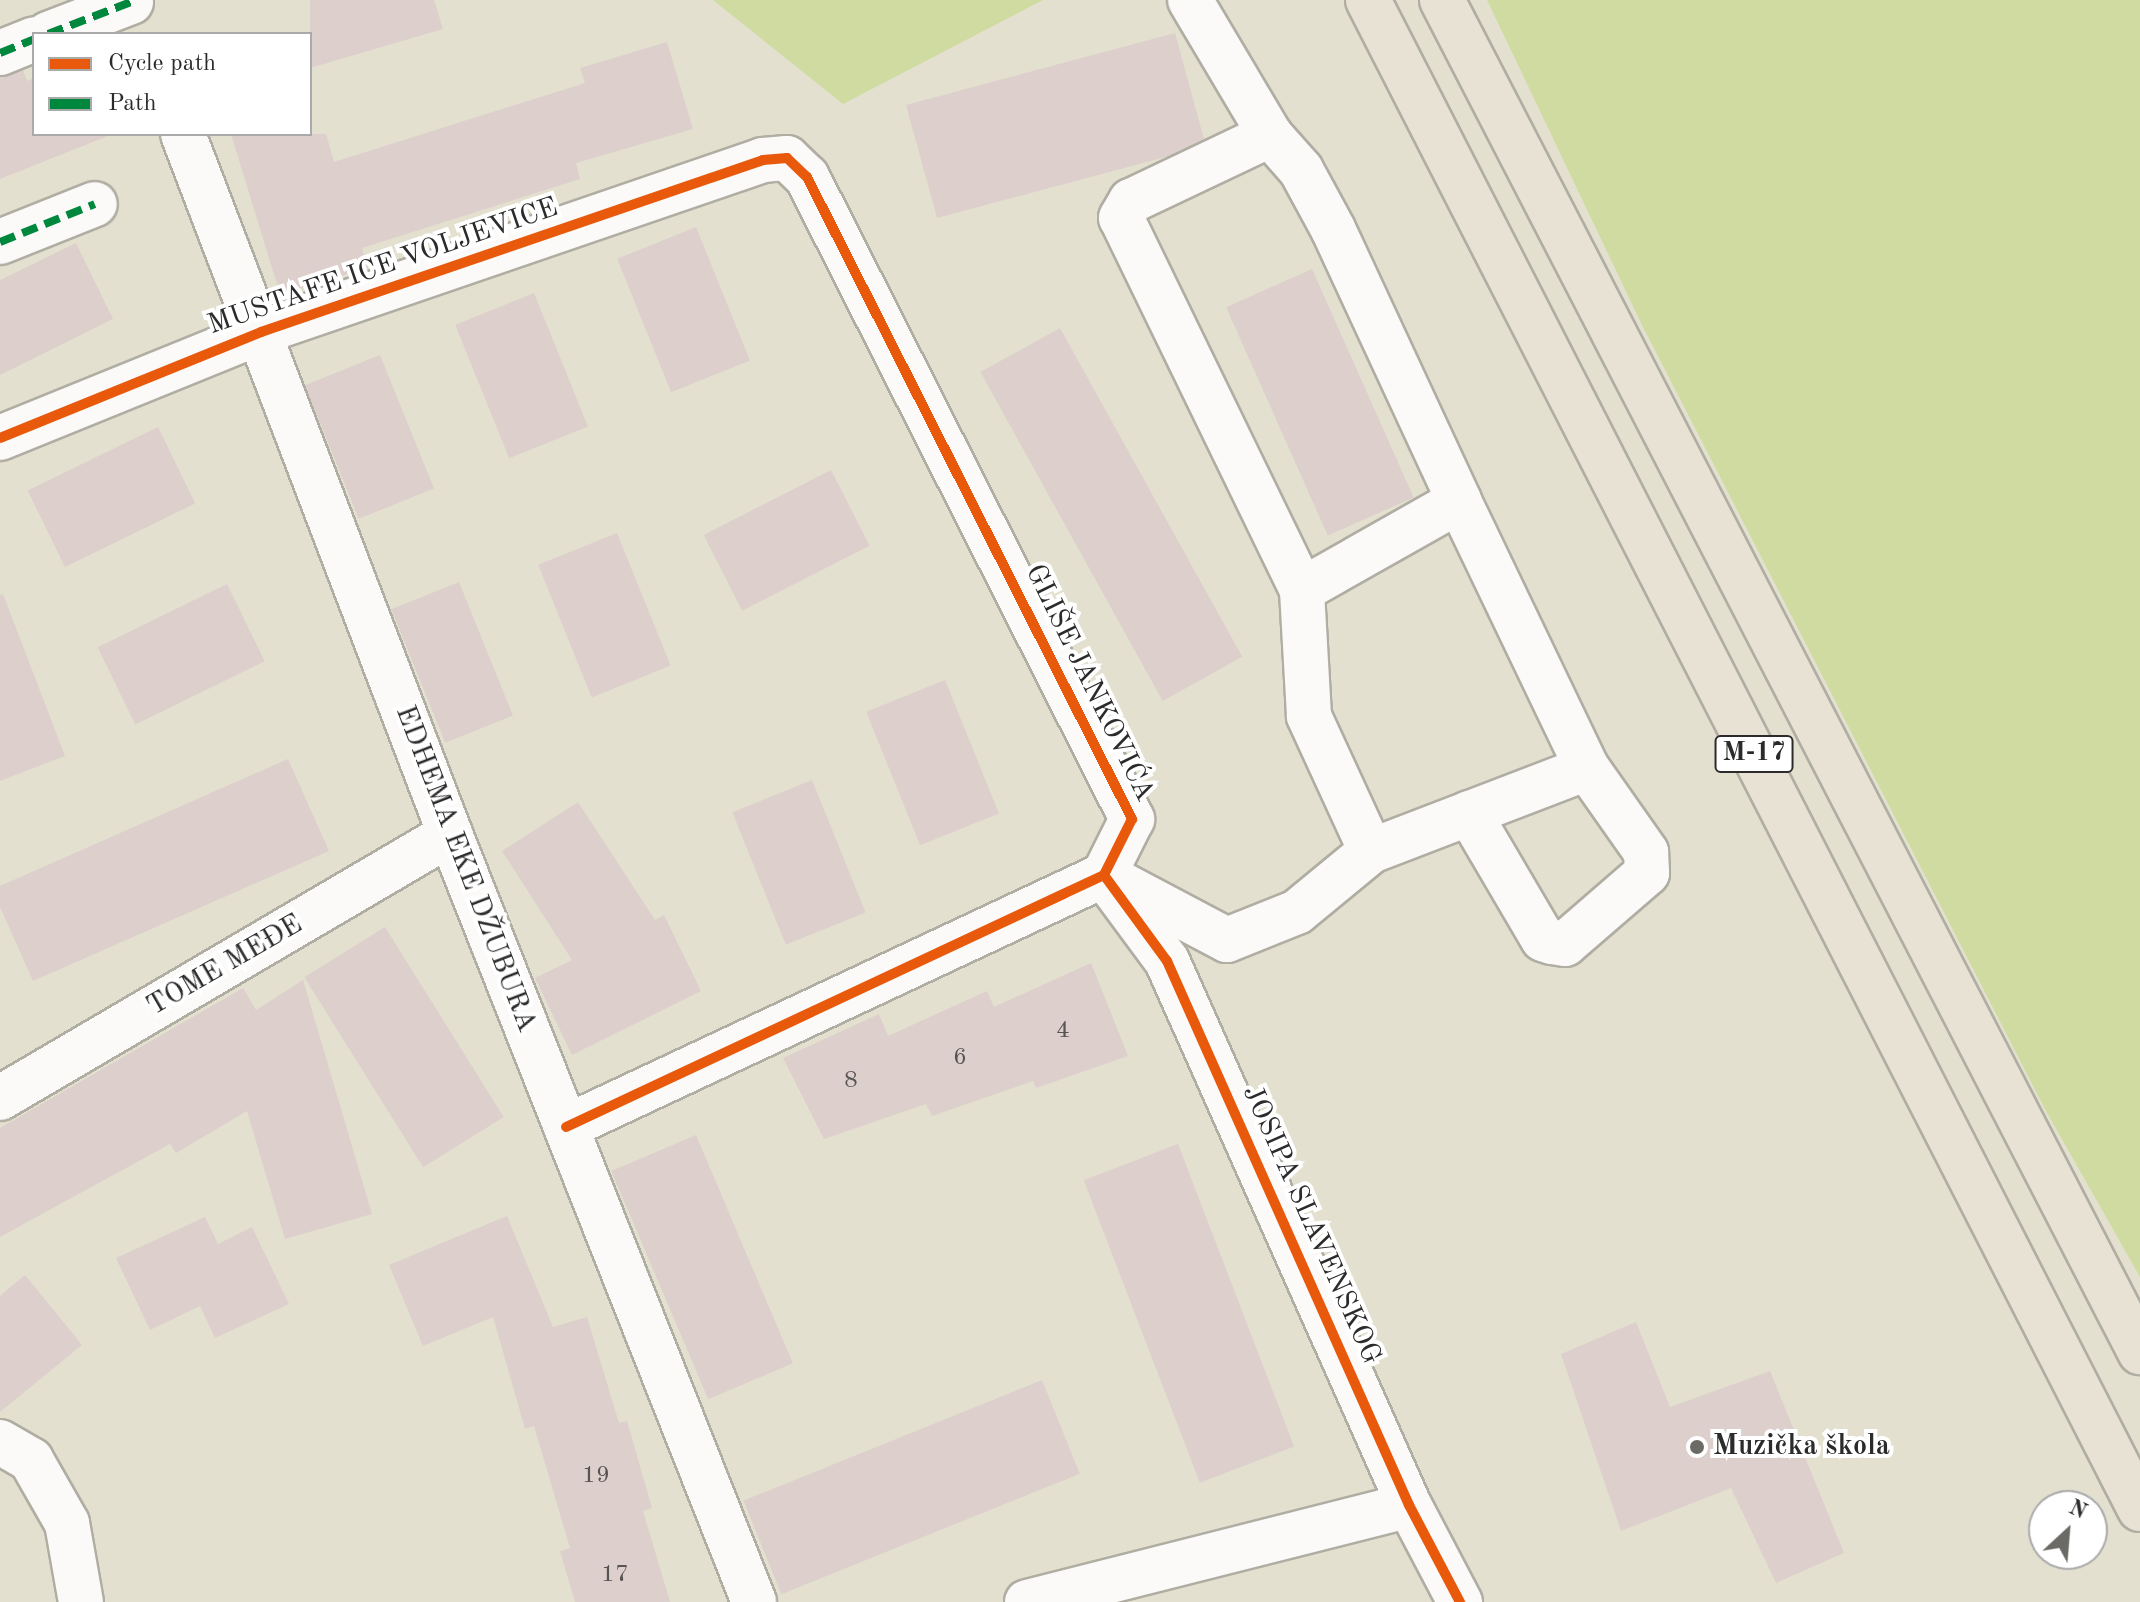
<!DOCTYPE html>
<html>
<head>
<meta charset="utf-8">
<style>
  body { margin:0 }
  #map { position:relative; width:2140px; height:1602px; overflow:hidden; background:#e4e0cf; font-family:"Old Standard TT",serif }
  div>[style] { position:absolute }
  .green>* { inset:0; background:#cfdba1 }
  .building>* { inset:0; background:#dccfcc; transform-origin:0 0 }
  .roads { filter:drop-shadow(2px 0 #b0ada3) drop-shadow(-2px 0 #b0ada3) drop-shadow(0 2px #b0ada3) drop-shadow(0 -2px #b0ada3) }
  .minor>* { height:44px; margin:-22px; padding:0 22px; transform-origin:22px; border-radius:22px; background:#fbfaf8 }
  .highway>* { height:44px; margin:-22px; padding:0 22px; transform-origin:22px; border-radius:22px; background:#e8e2d4 }
  .quiet>* { height:8px; margin-top:-4px; transform-origin:0; background:repeating-linear-gradient(90deg,#00873e 0 16px,transparent 0 24px) }
  .cycleway>* { height:10px; margin:-5px; padding:0 5px; transform-origin:5px; border-radius:5px; background:#e8590c }
  .dots>* { width:22px; height:22px; translate:-50% -50%; box-sizing:border-box; border:4px solid #fff; border-radius:50% }
  span { translate:-50% -50%; white-space:nowrap; text-align:center; line-height:1.15; -webkit-text-stroke:8px #fff; paint-order:stroke }
  .number-label { font-size:24px; color:#575453 }
  .number-label span { -webkit-text-stroke-width:0 }
  .shield-label span { padding:2px 6px; background:#fff; border:2px solid; border-radius:6px; -webkit-text-stroke-width:0 }
  .shield-label { font-size:26px; color:#2b2b2b; font-weight:700 }
  .street-label { font-size:28px; color:#2b2b2b }
  .poi-label { font-size:28px; color:#2b2b2b; font-weight:700 }
  .left { translate:0 -50%; text-align:left }
  .legend { position:absolute; left:32px; top:32px; width:280px; height:104px; box-sizing:border-box; background:#fff; border:2px solid #aaa; margin:0; padding:10px 14px; list-style:none; font-size:24px; color:#2b2b2b }
  .legend li { display:flex; align-items:center; gap:16px; height:40px }
  .legend b { width:40px; border:2px solid #aaa }
  .north { position:absolute; left:2028px; top:1490px; width:80px; height:80px; box-sizing:border-box; background:#fff; border:2px solid #aaa; border-radius:50%; rotate:26deg; font-size:22px; font-weight:700; line-height:32px; text-align:center; color:#2b2b2b }
  .north::after { content:''; display:block; margin:auto; width:28px; height:36px; background:#6c6a64; clip-path:polygon(50% 0,100% 100%,50% 72%,0 100%) }
</style>
</head>
<body>
<div id="map">
  <div class="green">
    <div style="clip-path:polygon(713px 0,1043px 0,843px 104px)"></div>
    <div style="clip-path:polygon(1487px 0,2140px 0,2140px 1277px,2046px 1111px,1642px 325px)"></div>
  </div>
  <div class="building">
    <div style="clip-path:polygon(310px 0,434px 0,443px 29px,310px 68px)"></div>
    <div style="clip-path:polygon(1175px 33px,1204px 139px,1169px 156px,937px 218px,906px 105px)"></div>
    <div style="clip-path:polygon(667px 42px,693px 129px,576px 163px,580px 179px,362px 248px,368px 268px,280px 294px,231px 134px,326px 134px,334px 162px,585px 83px,580px 68px)"></div>
    <div style="clip-path:polygon(23px 70px,27px 81px,34px 78px,34px 134px,108px 136px,0 179px,0 77px)"></div>
    <div style="left:696px;top:227px;width:144px;height:85px;rotate:68deg"></div>
    <div style="clip-path:polygon(76px 243px,113px 319px,0 375px,0 280px)"></div>
    <div style="left:1312px;top:269px;width:250px;height:94px;rotate:66deg"></div>
    <div style="left:534px;top:293px;width:144px;height:85px;rotate:68deg"></div>
    <div style="left:1060px;top:328px;width:376px;height:91px;rotate:61deg"></div>
    <div style="left:380px;top:355px;width:144px;height:81px;rotate:68deg"></div>
    <div style="left:158px;top:427px;width:85px;height:145px;rotate:64deg"></div>
    <div style="left:831px;top:470px;width:85px;height:143px;rotate:63deg"></div>
    <div style="left:617px;top:533px;width:143px;height:85px;rotate:68deg"></div>
    <div style="left:459px;top:582px;width:144px;height:73px;rotate:68deg"></div>
    <div style="left:227px;top:584px;width:86px;height:144px;rotate:64deg"></div>
    <div style="clip-path:polygon(3px 594px,65px 756px,0 781px,0 595px)"></div>
    <div style="left:945px;top:680px;width:144px;height:85px;rotate:68deg"></div>
    <div style="clip-path:polygon(288px 759px,329px 851px,33px 981px,0 907px,0 886px)"></div>
    <div style="left:812px;top:780px;width:143px;height:86px;rotate:68deg"></div>
    <div style="clip-path:polygon(578px 802px,655px 920px,664px 915px,701px 991px,572px 1055px,535px 978px,572px 960px,502px 851px)"></div>
    <div style="left:385px;top:927px;width:224px;height:95px;rotate:58deg"></div>
    <div style="clip-path:polygon(1091px 963px,1128px 1056px,1036px 1088px,1033px 1081px,932px 1116px,926px 1104px,824px 1139px,783px 1058px,879px 1014px,888px 1036px,987px 991px,994px 1007px)"></div>
    <div style="clip-path:polygon(303px 980px,372px 1214px,285px 1239px,247px 1111px,176px 1153px,170px 1144px,0 1237px,0 1128px,243px 988px,256px 1010px)"></div>
    <div style="left:696px;top:1135px;width:248px;height:92px;rotate:67deg"></div>
    <div style="left:1178px;top:1144px;width:324px;height:101px;rotate:69deg"></div>
    <div style="clip-path:polygon(507px 1216px,553px 1327px,587px 1317px,619px 1423px,627px 1421px,652px 1508px,643px 1511px,670px 1602px,575px 1602px,560px 1551px,570px 1548px,534px 1426px,525px 1429px,493px 1317px,423px 1346px,389px 1265px)"></div>
    <div style="clip-path:polygon(205px 1217px,218px 1244px,252px 1227px,289px 1304px,215px 1338px,200px 1306px,150px 1330px,116px 1258px)"></div>
    <div style="clip-path:polygon(25px 1275px,82px 1345px,0 1412px,0 1296px)"></div>
    <div style="clip-path:polygon(1636px 1322px,1670px 1407px,1770px 1371px,1844px 1553px,1776px 1583px,1731px 1488px,1621px 1531px,1561px 1354px)"></div>
    <div style="left:1042px;top:1380px;width:101px;height:322px;rotate:68deg"></div>
  </div>
  <div class="roads">
    <div class="minor">
      <div style="left:1190px;top:0;width:157px;rotate:59.3deg"></div>
      <div style="left:48px;top:34px;width:89px;rotate:-21.1deg"></div>
      <div style="left:0;top:53px;width:37px;rotate:-22deg"></div>
      <div style="left:183px;top:134px;width:749px;rotate:69.12deg"></div>
      <div style="left:450px;top:834px;width:826px;rotate:68.4deg"></div>
      <div style="left:0;top:242px;width:102px;rotate:-21.8deg"></div>
      <div style="left:0;top:438px;width:282px;rotate:-22.1deg"></div>
      <div style="left:261px;top:332px;width:531px;rotate:-18.91deg"></div>
      <div style="left:763px;top:160px;width:24px;rotate:-5deg"></div>
      <div style="left:787px;top:158px;width:28px;rotate:44deg"></div>
      <div style="left:807px;top:177px;width:720px;rotate:63.15deg"></div>
      <div style="left:1132px;top:819px;width:63px;rotate:116.6deg"></div>
      <div style="left:1104px;top:875px;width:594px;rotate:154.9deg"></div>
      <div style="left:1459px;top:501px;width:296px;rotate:64.4deg"></div>
      <div style="left:1587px;top:768px;width:103px;rotate:54.9deg"></div>
      <div style="left:1646px;top:852px;width:21px;rotate:87deg"></div>
      <div style="left:1647px;top:873px;width:108px;rotate:139.1deg"></div>
      <div style="left:1565px;top:944px;width:13px;rotate:-171deg"></div>
      <div style="left:1552px;top:942px;width:9px;rotate:-162deg"></div>
      <div style="left:1543px;top:939px;width:146px;rotate:-120.4deg"></div>
      <div style="left:1371px;top:851px;width:231px;rotate:-21deg"></div>
      <div style="left:1104px;top:875px;width:139px;rotate:27.9deg"></div>
      <div style="left:1227px;top:940px;width:75px;rotate:-21.8deg"></div>
      <div style="left:1297px;top:912px;width:96px;rotate:-39.5deg"></div>
      <div style="left:1371px;top:851px;width:149px;rotate:-114.7deg"></div>
      <div style="left:1309px;top:716px;width:126px;rotate:-93.2deg"></div>
      <div style="left:1302px;top:590px;width:414px;rotate:-115.9deg"></div>
      <div style="left:1121px;top:218px;width:20px;rotate:-60deg"></div>
      <div style="left:1131px;top:201px;width:154px;rotate:-25.4deg"></div>
      <div style="left:1270px;top:135px;width:47px;rotate:48.5deg"></div>
      <div style="left:1301px;top:170px;width:67px;rotate:61.5deg"></div>
      <div style="left:1333px;top:229px;width:300px;rotate:65.1deg"></div>
      <div style="left:1459px;top:501px;width:180px;rotate:150.5deg"></div>
      <div style="left:1110px;top:884px;width:96px;rotate:53.5deg"></div>
      <div style="left:1167px;top:961px;width:595px;rotate:66.02deg"></div>
      <div style="left:1409px;top:1505px;width:110px;rotate:62.3deg"></div>
      <div style="left:0;top:1098px;width:522px;rotate:-30.4deg"></div>
      <div style="left:0;top:1442px;width:36px;rotate:30deg"></div>
      <div style="left:31px;top:1460px;width:73px;rotate:60.3deg"></div>
      <div style="left:67px;top:1523px;width:80px;rotate:80deg"></div>
      <div style="left:1027px;top:1602px;width:394px;rotate:-14.2deg"></div>
    </div>
    <div class="highway">
      <div style="left:1368px;top:0;width:1695px;rotate:62.91deg"></div>
      <div style="left:1442px;top:0;width:1522px;rotate:62.69deg"></div>
    </div>
  </div>
  <div class="quiet">
    <div style="left:48px;top:34px;width:89px;rotate:-21.1deg"></div>
    <div style="left:0;top:53px;width:37px;rotate:-22deg"></div>
    <div style="left:0;top:242px;width:102px;rotate:-21.8deg"></div>
  </div>
  <div class="cycleway">
    <div style="left:0;top:438px;width:282px;rotate:-22.1deg"></div>
    <div style="left:261px;top:332px;width:531px;rotate:-18.91deg"></div>
    <div style="left:763px;top:160px;width:24px;rotate:-5deg"></div>
    <div style="left:787px;top:158px;width:28px;rotate:44deg"></div>
    <div style="left:807px;top:177px;width:720px;rotate:63.15deg"></div>
    <div style="left:1132px;top:819px;width:63px;rotate:116.6deg"></div>
    <div style="left:1104px;top:875px;width:594px;rotate:154.9deg"></div>
    <div style="left:1104px;top:875px;width:107px;rotate:53.8deg"></div>
    <div style="left:1167px;top:961px;width:595px;rotate:66.02deg"></div>
    <div style="left:1409px;top:1505px;width:110px;rotate:62.3deg"></div>
  </div>
  <div class="dots">
    <div style="left:1697px;top:1447px;background:#6c6a64"></div>
  </div>
  <div class="number-label">
    <span style="left:1063px;top:1032px">4</span>
    <span style="left:960px;top:1059px">6</span>
    <span style="left:851px;top:1082px">8</span>
    <span style="left:596px;top:1477px">19</span>
    <span style="left:615px;top:1576px">17</span>
  </div>
  <div class="shield-label">
    <span style="left:1754px;top:754px">M-17</span>
  </div>
  <div class="street-label">
    <span style="left:383px;top:267px;rotate:-19deg">MUSTAFE ICE VOLJEVICE</span>
    <span style="left:1089px;top:683px;rotate:64deg">GLIŠE JANKOVIĆA</span>
    <span style="left:465px;top:869px;rotate:69deg">EDHEMA EKE DŽUBURA</span>
    <span style="left:225px;top:966px;rotate:-30deg">TOME MEĐE</span>
    <span style="left:1311px;top:1225px;rotate:66deg">JOSIPA SLAVENSKOG</span>
  </div>
  <div class="poi-label">
    <span class="left" style="left:1713px;top:1447px">Muzička škola</span>
  </div>
  <ul class="legend">
  <li><b style="height:10px;background:#e8590c"></b>Cycle path</li>
  <li><b style="height:10px;background:#00873e"></b>Path</li>
  </ul>
  <div class="north">N</div>
</div>
</body>
</html>
